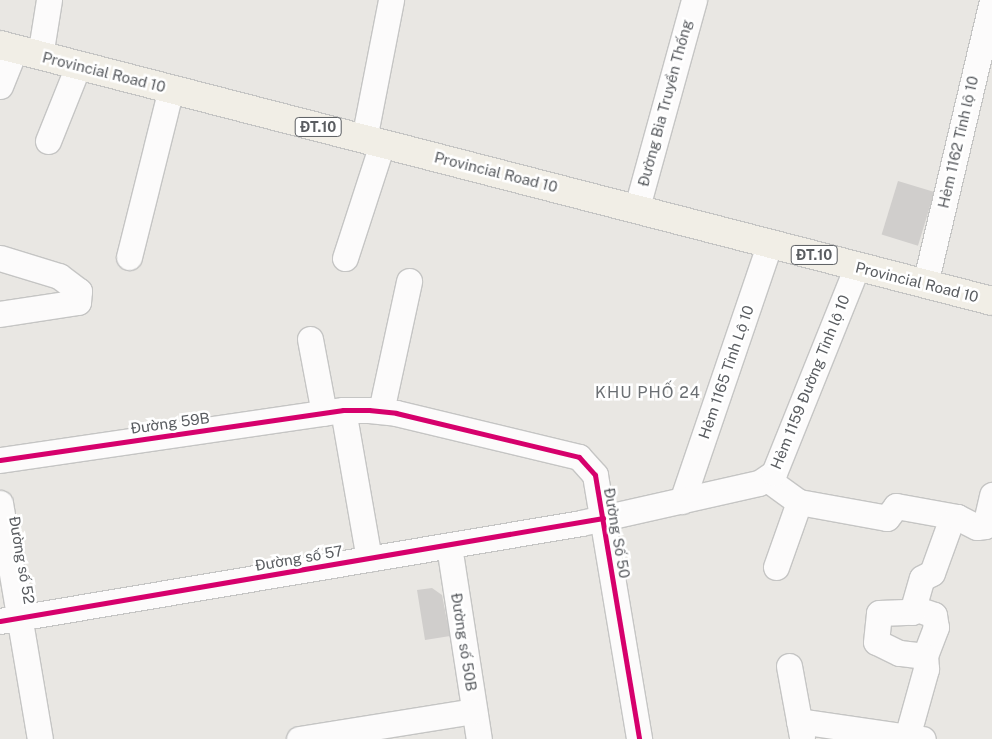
<!DOCTYPE html>
<html>
<head>
<meta charset="utf-8">
<style>
  body { margin:0 }
  #map { position:relative; width:992px; height:739px; overflow:hidden; background:#e9e7e3; font-family:"Public Sans",sans-serif }
  div>[style] { position:absolute }
  .building>* { inset:0; background:#d0cecc; transform-origin:0 0 }
  .roads { filter:drop-shadow(1px 0 #c5c5c4) drop-shadow(-1px 0 #c5c5c4) drop-shadow(0 1px #c5c5c4) drop-shadow(0 -1px #c5c5c4) }
  .minor>* { height:25px; margin:-12.5px; padding:0 12.5px; transform-origin:12.5px; border-radius:12.5px; background:#fcfbfb }
  .major>* { height:28px; margin:-14px; padding:0 14px; transform-origin:14px; border-radius:14px; background:#f1eee6 }
  .cycleway>* { height:5px; margin:-2.5px; padding:0 2.5px; transform-origin:2.5px; border-radius:2.5px; background:#d6006c }
  span { translate:-50% -50%; white-space:nowrap; text-align:center; line-height:1.15; -webkit-text-stroke:5px #fff; paint-order:stroke }
  .shield-label span { padding:1px 4px; background:#fff; border:1px solid; border-radius:4px; -webkit-text-stroke-width:0 }
  .shield-label { font-size:14px; color:#5a5d61; font-weight:700 }
  .street-label { font-size:15px; color:#5a5d61 }
  .neighbourhood-label { font-size:16px; color:#6b6f73; letter-spacing:1px }
</style>
</head>
<body>
<div id="map">
  <div class="building">
    <div style="left:898px;top:181px;width:38px;height:56px;rotate:17deg"></div>
    <div style="clip-path:polygon(432px 588px,442px 595px,450px 636px,425px 640px,417px 590px)"></div>
  </div>
  <div class="roads">
    <div class="minor">
      <div style="left:40px;top:56px;width:57px;rotate:-80.9deg"></div>
      <div style="left:0;top:86px;width:40px;rotate:-68deg"></div>
      <div style="left:364px;top:139px;width:142px;rotate:-79deg"></div>
      <div style="left:48px;top:141px;width:81px;rotate:-68.2deg"></div>
      <div style="left:637px;top:207px;width:215px;rotate:-74.6deg"></div>
      <div style="left:129px;top:257px;width:173px;rotate:-76deg"></div>
      <div style="left:0;top:258px;width:62px;rotate:17deg"></div>
      <div style="left:59px;top:276px;width:25px;rotate:37deg"></div>
      <div style="left:79px;top:291px;width:11px;rotate:95deg"></div>
      <div style="left:78px;top:302px;width:79px;rotate:171.3deg"></div>
      <div style="left:345px;top:258px;width:120px;rotate:-72deg"></div>
      <div style="left:925px;top:284px;width:292px;rotate:-76.7deg"></div>
      <div style="left:310px;top:339px;width:75px;rotate:79.3deg"></div>
      <div style="left:343px;top:410px;width:151px;rotate:80.1deg"></div>
      <div style="left:381px;top:411px;width:133px;rotate:-77.8deg"></div>
      <div style="left:0;top:460px;width:347px;rotate:-8.3deg"></div>
      <div style="left:343px;top:410px;width:26px"></div>
      <div style="left:369px;top:410px;width:27px;rotate:6deg"></div>
      <div style="left:396px;top:413px;width:188px;rotate:13.5deg"></div>
      <div style="left:579px;top:457px;width:24px;rotate:48deg"></div>
      <div style="left:595px;top:475px;width:268px;rotate:80.5deg"></div>
      <div style="left:767px;top:479px;width:39px;rotate:36deg"></div>
      <div style="left:799px;top:502px;width:89px;rotate:10.3deg"></div>
      <div style="left:887px;top:518px;width:15px;rotate:-53deg"></div>
      <div style="left:896px;top:506px;width:62px;rotate:10.2deg"></div>
      <div style="left:682px;top:501px;width:273px;rotate:-71.2deg"></div>
      <div style="left:0;top:503px;width:239px;rotate:80.4deg"></div>
      <div style="left:449px;top:546px;width:195px;rotate:81.2deg"></div>
      <div style="left:776px;top:567px;width:69px;rotate:-70.5deg"></div>
      <div style="left:914px;top:608px;width:21px;rotate:19deg"></div>
      <div style="left:934px;top:615px;width:12px;rotate:81deg"></div>
      <div style="left:936px;top:627px;width:31px;rotate:111deg"></div>
      <div style="left:0;top:621px;width:589px;rotate:-9.57deg"></div>
      <div style="left:581px;top:523px;width:182px;rotate:-12.7deg"></div>
      <div style="left:759px;top:483px;width:18px;rotate:-34deg"></div>
      <div style="left:774px;top:473px;width:222px;rotate:-68.1deg"></div>
      <div style="left:789px;top:666px;width:72px;rotate:79.6deg"></div>
      <div style="left:799px;top:721px;width:125px;rotate:8.3deg"></div>
      <div style="left:907px;top:737px;width:71px;rotate:-74.4deg"></div>
      <div style="left:926px;top:669px;width:13px;rotate:-94deg"></div>
      <div style="left:925px;top:656px;width:26px;rotate:-173deg"></div>
      <div style="left:899px;top:653px;width:25px;rotate:-154deg"></div>
      <div style="left:876px;top:642px;width:29px;rotate:-84deg"></div>
      <div style="left:879px;top:613px;width:33px;rotate:-2deg"></div>
      <div style="left:912px;top:612px;width:35px;rotate:-74deg"></div>
      <div style="left:922px;top:578px;width:11px;rotate:-27deg"></div>
      <div style="left:932px;top:573px;width:50px;rotate:-70.1deg"></div>
      <div style="left:949px;top:526px;width:12px;rotate:-48deg"></div>
      <div style="left:957px;top:517px;width:22px;rotate:27deg"></div>
      <div style="left:977px;top:527px;width:8px;rotate:-7deg"></div>
      <div style="left:985px;top:526px;width:32px;rotate:-77deg"></div>
      <div style="left:299px;top:739px;width:177px;rotate:-9.1deg"></div>
    </div>
    <div class="major">
      <div style="left:0;top:45px;width:1024px;rotate:14.47deg"></div>
    </div>
  </div>
  <div class="cycleway">
    <div style="left:0;top:460px;width:347px;rotate:-8.3deg"></div>
    <div style="left:343px;top:410px;width:26px"></div>
    <div style="left:369px;top:410px;width:27px;rotate:6deg"></div>
    <div style="left:396px;top:413px;width:188px;rotate:13.5deg"></div>
    <div style="left:579px;top:457px;width:24px;rotate:48deg"></div>
    <div style="left:595px;top:475px;width:268px;rotate:80.5deg"></div>
    <div style="left:0;top:621px;width:612px;rotate:-9.69deg"></div>
  </div>
  <div class="shield-label">
    <span style="left:318px;top:127px">ĐT.10</span>
    <span style="left:814px;top:255px">ĐT.10</span>
  </div>
  <div class="street-label">
    <span style="left:104px;top:72px;rotate:14deg">Provincial Road 10</span>
    <span style="left:665px;top:103px;rotate:-75deg">Đường Bia Truyền Thống</span>
    <span style="left:958px;top:142px;rotate:-77deg">Hẻm 1162 Tỉnh lộ 10</span>
    <span style="left:496px;top:172px;rotate:14deg">Provincial Road 10</span>
    <span style="left:917px;top:282px;rotate:14deg">Provincial Road 10</span>
    <span style="left:726px;top:372px;rotate:-71deg">Hẻm 1165 Tỉnh Lộ 10</span>
    <span style="left:810px;top:382px;rotate:-68deg">Hẻm 1159 Đường Tỉnh lộ 10</span>
    <span style="left:170px;top:423px;rotate:-8deg">Đường 59B</span>
    <span style="left:617px;top:533px;rotate:80deg">Đường Số 50</span>
    <span style="left:299px;top:558px;rotate:-10deg">Đường số 57</span>
    <span style="left:22px;top:560px;rotate:80deg">Đường số 52</span>
    <span style="left:464px;top:642px;rotate:81deg">Đường số 50B</span>
  </div>
  <div class="neighbourhood-label">
    <span style="left:648px;top:393px">KHU PHỐ 24</span>
  </div>
</div>
</body>
</html>
